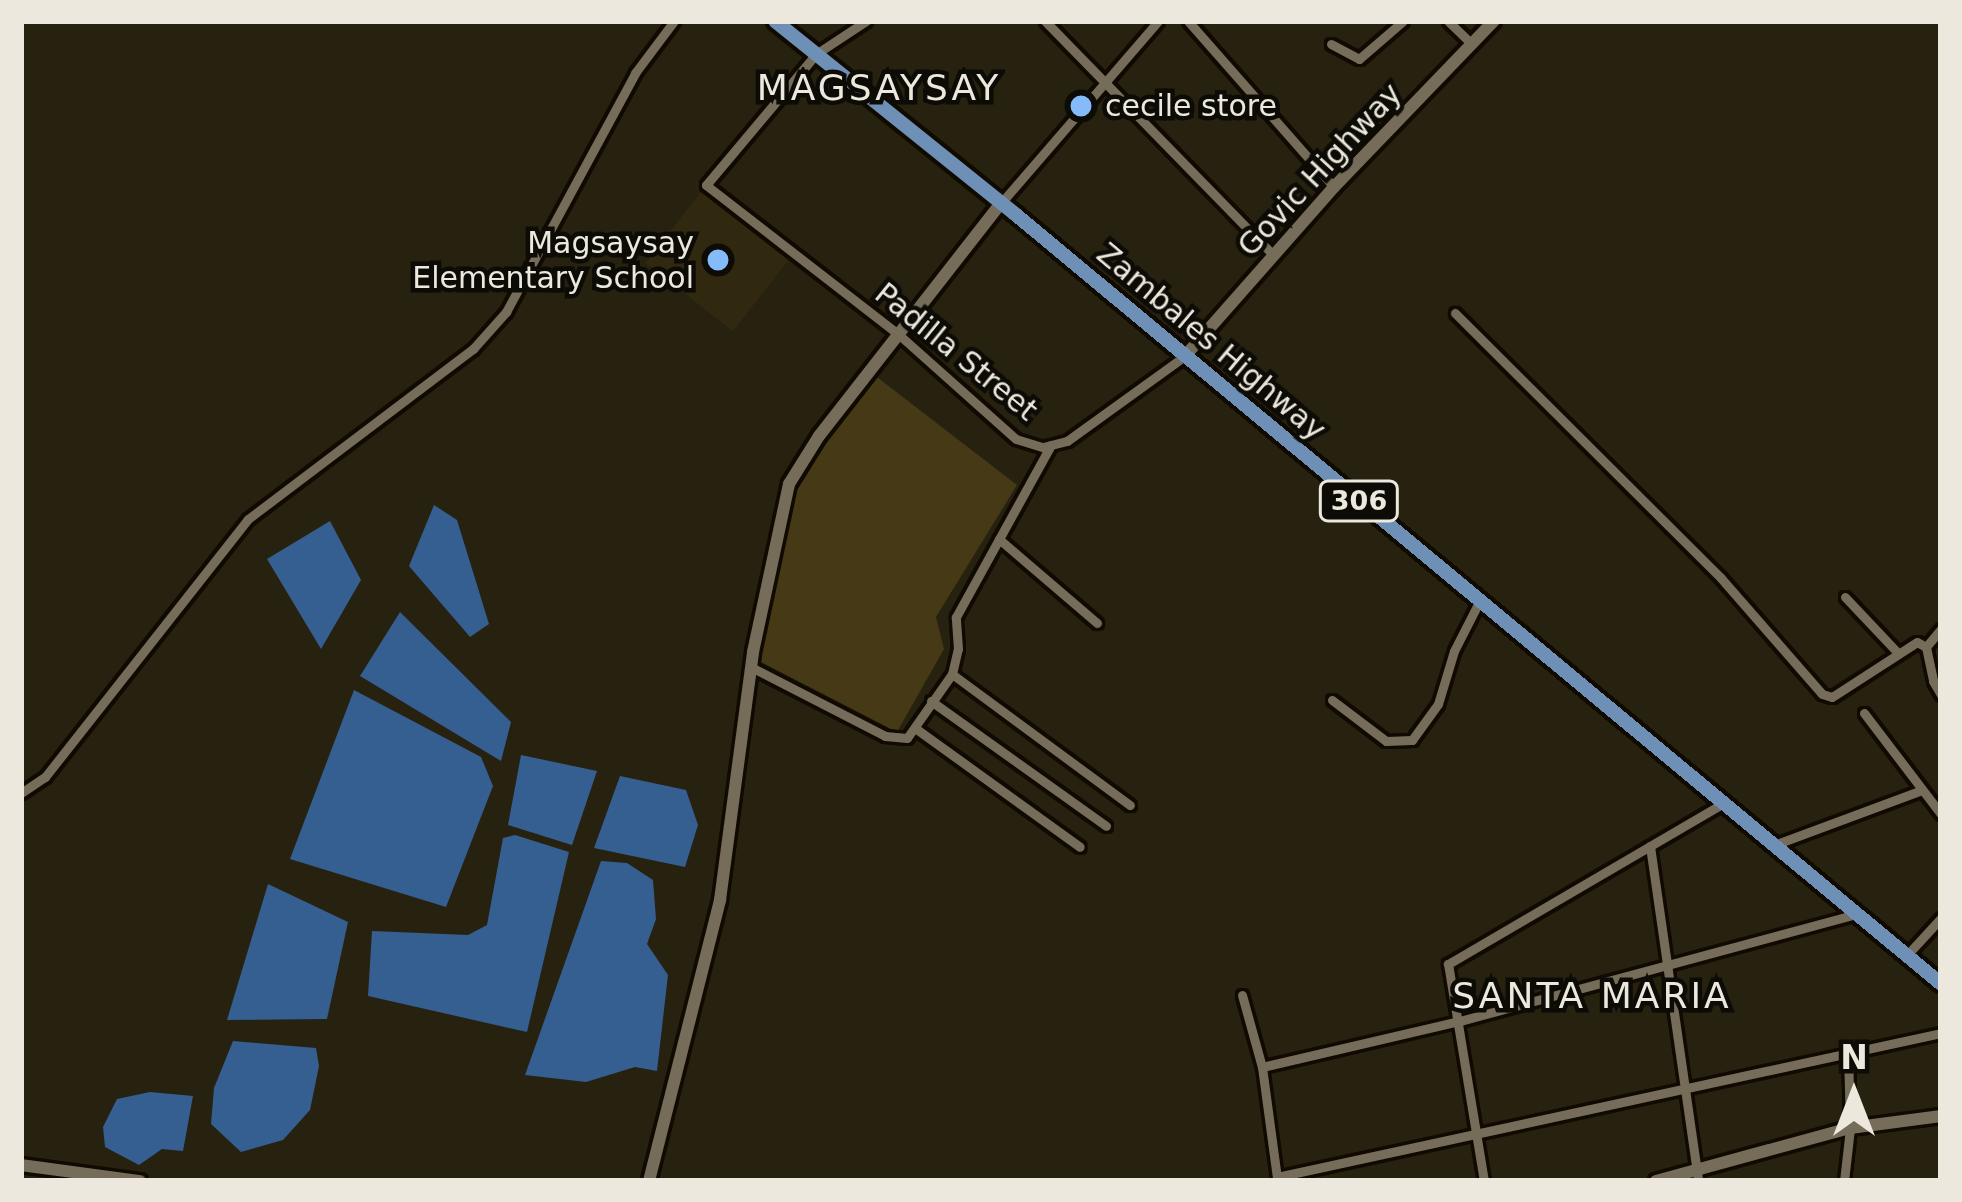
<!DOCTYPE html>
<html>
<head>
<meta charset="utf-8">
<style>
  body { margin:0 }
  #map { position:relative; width:1962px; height:1202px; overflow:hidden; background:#272110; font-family:"DejaVu Sans",sans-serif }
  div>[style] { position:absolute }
  .built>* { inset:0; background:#312810; transform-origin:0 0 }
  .green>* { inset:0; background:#463915 }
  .water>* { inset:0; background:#355f90 }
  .roads { filter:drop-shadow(3px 0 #100a00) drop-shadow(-3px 0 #100a00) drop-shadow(0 3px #100a00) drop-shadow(0 -3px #100a00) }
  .street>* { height:9px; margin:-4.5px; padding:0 4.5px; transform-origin:4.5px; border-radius:4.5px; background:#756d5a }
  .secondary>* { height:12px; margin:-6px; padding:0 6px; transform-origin:6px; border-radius:6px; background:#756d5a }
  .primary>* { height:14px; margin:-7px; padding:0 7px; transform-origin:7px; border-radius:7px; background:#6e90b6 }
  .dots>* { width:33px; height:33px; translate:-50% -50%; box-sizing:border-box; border:6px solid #0d0b05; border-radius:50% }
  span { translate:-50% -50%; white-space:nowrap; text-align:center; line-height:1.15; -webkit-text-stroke:9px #0d0b05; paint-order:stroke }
  .shield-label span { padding:3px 9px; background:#0d0b05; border:3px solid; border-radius:9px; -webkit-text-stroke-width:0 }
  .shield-label { font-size:27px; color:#ece8dd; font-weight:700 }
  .poi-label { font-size:30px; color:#ece8dd }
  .left { translate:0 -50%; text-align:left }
  .right { translate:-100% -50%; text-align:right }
  .street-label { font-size:30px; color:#ece8dd }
  .quarter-label { font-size:36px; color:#ece8dd; letter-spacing:3px }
  .frame { position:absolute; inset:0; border:24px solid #ece8dd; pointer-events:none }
  .north { position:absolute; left:1794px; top:1034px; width:120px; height:120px; -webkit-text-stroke:9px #0d0b05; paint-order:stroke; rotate:0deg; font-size:33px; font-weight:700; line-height:48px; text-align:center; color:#ece8dd }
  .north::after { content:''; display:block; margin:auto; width:42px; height:54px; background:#ece8dd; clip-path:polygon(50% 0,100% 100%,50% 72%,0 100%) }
</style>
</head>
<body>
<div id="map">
  <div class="built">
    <div style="left:704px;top:188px;width:111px;height:95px;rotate:38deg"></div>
  </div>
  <div class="green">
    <div style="clip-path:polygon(873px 374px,1017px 485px,936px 617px,944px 649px,897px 732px,759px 661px,793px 479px)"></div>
  </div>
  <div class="water">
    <div style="clip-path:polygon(434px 505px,457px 520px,489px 624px,470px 637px,409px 566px)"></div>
    <div style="clip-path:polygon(330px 521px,361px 580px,321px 649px,267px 559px)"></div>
    <div style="clip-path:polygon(400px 612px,511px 722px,501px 761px,360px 676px)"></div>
    <div style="clip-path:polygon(354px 690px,481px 757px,493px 786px,446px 907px,290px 859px)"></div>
    <div style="clip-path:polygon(521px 755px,597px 771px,572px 845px,508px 825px)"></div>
    <div style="clip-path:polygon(620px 776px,686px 790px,698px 825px,685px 867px,594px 848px)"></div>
    <div style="clip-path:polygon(515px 835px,569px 852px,527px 1032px,368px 996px,372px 931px,468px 935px,487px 925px,503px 838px)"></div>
    <div style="clip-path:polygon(601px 861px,627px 863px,653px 880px,656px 919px,647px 944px,668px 975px,657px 1071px,635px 1067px,586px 1082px,525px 1075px)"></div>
    <div style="clip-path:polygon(268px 884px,348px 922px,327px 1019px,227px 1020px)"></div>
    <div style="clip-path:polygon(233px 1041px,316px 1048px,319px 1066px,310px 1110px,283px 1140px,241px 1152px,211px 1124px,214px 1088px)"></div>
    <div style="clip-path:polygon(150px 1092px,193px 1096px,183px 1151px,162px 1149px,139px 1165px,105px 1147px,103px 1127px,117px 1099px)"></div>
  </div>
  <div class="roads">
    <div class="street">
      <div style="left:866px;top:21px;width:60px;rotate:146.6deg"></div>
      <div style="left:816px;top:54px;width:171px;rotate:130deg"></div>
      <div style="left:706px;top:185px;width:242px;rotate:37.8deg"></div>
      <div style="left:897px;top:333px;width:159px;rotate:41.7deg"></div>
      <div style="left:1016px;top:439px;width:28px;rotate:17deg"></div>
      <div style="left:1043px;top:447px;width:25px;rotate:-14deg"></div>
      <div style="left:1067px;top:441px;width:145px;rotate:-35.8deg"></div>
      <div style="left:1045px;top:21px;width:327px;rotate:45.7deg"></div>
      <div style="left:1188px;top:21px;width:221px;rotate:48.7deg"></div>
      <div style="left:1448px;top:21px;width:33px;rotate:44deg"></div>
      <div style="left:1331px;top:44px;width:32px;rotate:28deg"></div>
      <div style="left:1359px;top:59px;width:58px;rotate:-40.8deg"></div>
      <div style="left:1001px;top:203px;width:240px;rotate:-49.2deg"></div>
      <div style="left:1455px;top:313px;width:374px;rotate:44.9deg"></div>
      <div style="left:1720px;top:577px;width:155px;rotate:48.9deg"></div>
      <div style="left:1822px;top:694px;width:10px;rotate:17deg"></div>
      <div style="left:1832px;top:697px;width:101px;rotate:-32.9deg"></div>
      <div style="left:1917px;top:642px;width:10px;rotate:29deg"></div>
      <div style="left:999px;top:539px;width:129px;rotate:40.6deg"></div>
      <div style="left:1845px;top:597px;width:76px;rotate:46.6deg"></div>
      <div style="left:1941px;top:629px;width:23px;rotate:130deg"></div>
      <div style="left:1926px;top:647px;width:35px;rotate:78deg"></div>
      <div style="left:1933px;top:681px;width:16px;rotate:60deg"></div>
      <div style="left:751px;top:667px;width:151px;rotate:27.2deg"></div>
      <div style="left:885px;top:736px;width:22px;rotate:5deg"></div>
      <div style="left:907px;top:738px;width:78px;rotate:-54.9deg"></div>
      <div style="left:952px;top:674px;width:26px;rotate:-77deg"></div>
      <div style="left:958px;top:649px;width:32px;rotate:-94deg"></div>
      <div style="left:956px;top:617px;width:196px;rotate:-61.1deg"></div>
      <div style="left:952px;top:674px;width:221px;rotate:36.4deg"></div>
      <div style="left:1332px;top:700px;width:68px;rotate:37.2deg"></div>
      <div style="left:1386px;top:741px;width:26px;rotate:-2deg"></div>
      <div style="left:1412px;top:740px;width:44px;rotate:-54.2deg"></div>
      <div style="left:1438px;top:704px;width:55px;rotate:-73.2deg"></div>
      <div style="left:1454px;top:651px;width:57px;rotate:-63deg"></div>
      <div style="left:931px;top:701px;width:215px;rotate:35.5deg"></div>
      <div style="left:1864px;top:713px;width:127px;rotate:52.7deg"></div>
      <div style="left:915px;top:728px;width:203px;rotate:35.8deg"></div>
      <div style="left:21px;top:793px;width:29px;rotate:-34deg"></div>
      <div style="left:45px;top:777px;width:328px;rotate:-51.8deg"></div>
      <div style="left:248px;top:519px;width:282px;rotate:-37.1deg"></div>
      <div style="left:473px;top:349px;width:50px;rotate:-48.3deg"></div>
      <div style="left:506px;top:312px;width:272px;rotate:-61.6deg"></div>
      <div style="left:635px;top:73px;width:65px;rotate:-53.1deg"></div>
      <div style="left:1774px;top:845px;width:158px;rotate:-20.4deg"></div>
      <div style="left:1650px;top:846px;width:338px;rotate:81.8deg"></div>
      <div style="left:1907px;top:955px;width:50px;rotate:-47.4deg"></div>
      <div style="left:1242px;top:995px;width:75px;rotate:74.5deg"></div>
      <div style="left:1262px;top:1067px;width:112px;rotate:82.3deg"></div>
      <div style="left:1262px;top:1067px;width:203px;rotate:-13.1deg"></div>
      <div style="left:1460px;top:1021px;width:411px;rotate:-15.1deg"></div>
      <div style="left:1277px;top:1177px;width:679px;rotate:-12.24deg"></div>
      <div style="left:1484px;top:1181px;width:220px;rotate:-99.4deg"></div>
      <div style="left:1448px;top:964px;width:320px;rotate:-30.3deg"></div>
      <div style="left:1844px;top:1181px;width:53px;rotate:-83.5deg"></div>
      <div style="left:1850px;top:1128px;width:74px;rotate:-91.5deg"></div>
    </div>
    <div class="secondary">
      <div style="left:1185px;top:356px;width:225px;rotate:-48.6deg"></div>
      <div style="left:1334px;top:187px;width:231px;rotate:-46.1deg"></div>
      <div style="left:21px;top:1165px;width:120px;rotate:7.7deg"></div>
      <div style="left:649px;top:1181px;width:290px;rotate:-75.8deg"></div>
      <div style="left:720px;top:900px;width:250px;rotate:-82.4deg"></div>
      <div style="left:753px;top:652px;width:172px;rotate:-77.9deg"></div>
      <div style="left:789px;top:484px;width:57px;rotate:-58deg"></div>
      <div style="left:819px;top:436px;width:296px;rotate:-52deg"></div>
      <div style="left:1656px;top:1181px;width:201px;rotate:-15.3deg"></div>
      <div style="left:1850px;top:1128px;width:92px;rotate:-7.5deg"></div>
    </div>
    <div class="primary">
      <div style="left:775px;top:21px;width:308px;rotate:38.8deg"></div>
      <div style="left:1015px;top:214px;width:1204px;rotate:39.74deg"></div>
    </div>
  </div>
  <div class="dots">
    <div style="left:1081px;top:106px;background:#86bbfb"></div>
    <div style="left:718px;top:260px;background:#86bbfb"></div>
  </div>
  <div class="shield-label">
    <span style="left:1359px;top:501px">306</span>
  </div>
  <div class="poi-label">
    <span class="left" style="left:1105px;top:106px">cecile store</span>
    <span class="right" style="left:694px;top:260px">Magsaysay<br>Elementary School</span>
  </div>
  <div class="street-label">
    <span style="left:1320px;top:170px;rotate:-47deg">Govic Highway</span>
    <span style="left:1211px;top:342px;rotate:40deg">Zambales Highway</span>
    <span style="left:956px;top:352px;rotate:39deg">Padilla Street</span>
  </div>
  <div class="quarter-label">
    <span style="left:879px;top:88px">MAGSAYSAY</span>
    <span style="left:1592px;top:996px">SANTA MARIA</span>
  </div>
  <div class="frame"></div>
  <div class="north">N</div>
</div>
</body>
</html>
